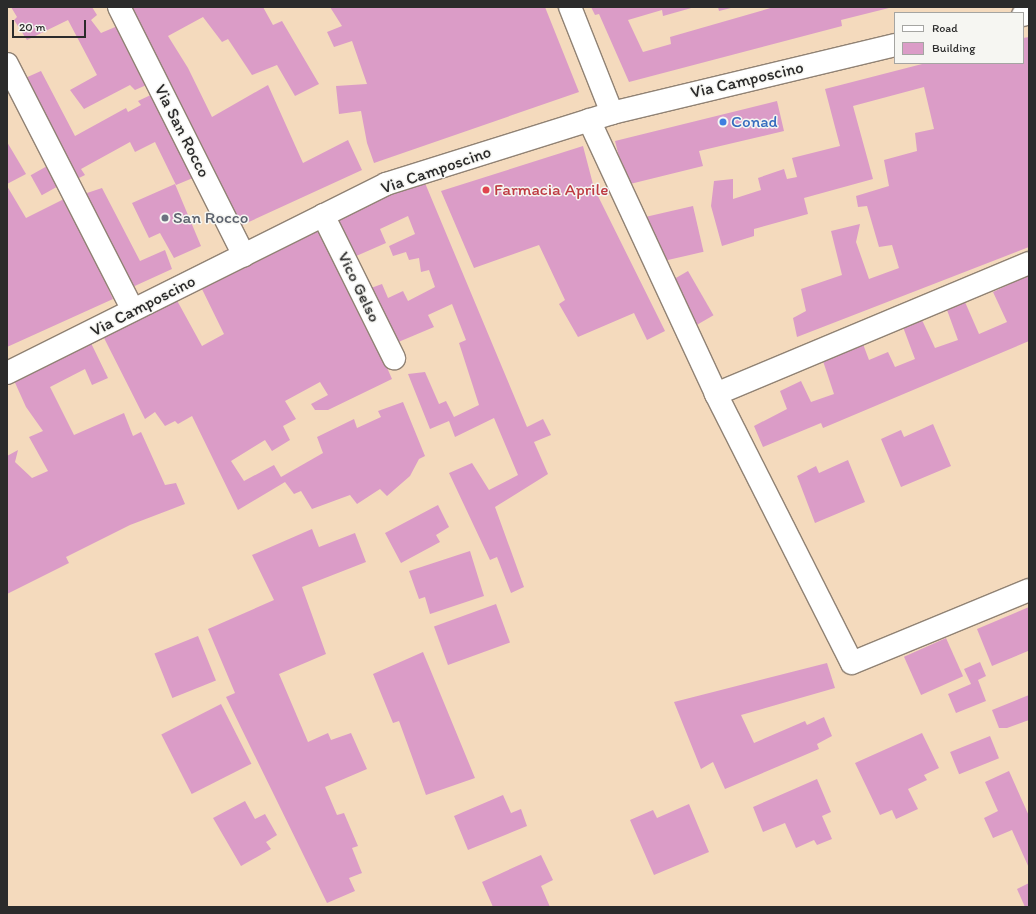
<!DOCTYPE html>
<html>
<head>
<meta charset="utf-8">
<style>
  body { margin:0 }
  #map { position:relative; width:1036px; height:914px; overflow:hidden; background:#f4dabd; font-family:Itim,sans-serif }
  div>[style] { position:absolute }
  .building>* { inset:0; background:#db9cc7; transform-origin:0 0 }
  .roads { filter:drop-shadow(1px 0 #908274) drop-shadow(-1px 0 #908274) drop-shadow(0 1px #908274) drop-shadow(0 -1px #908274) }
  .street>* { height:22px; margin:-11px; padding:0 11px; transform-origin:11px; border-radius:11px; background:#fff }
  .secondary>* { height:22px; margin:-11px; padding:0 11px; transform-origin:11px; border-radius:11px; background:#fff }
  .dots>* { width:11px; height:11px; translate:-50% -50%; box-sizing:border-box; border:2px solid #f6f6f2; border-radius:50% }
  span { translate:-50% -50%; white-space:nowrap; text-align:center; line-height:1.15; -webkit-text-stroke:3px #f6f6f2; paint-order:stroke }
  .street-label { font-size:17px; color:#2b2b2b }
  .shop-label { font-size:17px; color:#366cbe }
  .left { translate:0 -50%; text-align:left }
  .health-label { font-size:17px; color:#be3a42 }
  .worship-label { font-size:17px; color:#5b616d }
  .frame { position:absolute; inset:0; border:8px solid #2b2b2b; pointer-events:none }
  .legend { position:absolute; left:894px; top:12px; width:130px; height:52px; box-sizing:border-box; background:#f6f6f2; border:1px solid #a5a5a2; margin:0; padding:5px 7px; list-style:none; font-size:12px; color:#2b2b2b }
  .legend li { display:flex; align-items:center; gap:8px; height:20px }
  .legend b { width:20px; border:1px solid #a5a5a2 }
  .scale { position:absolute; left:12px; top:20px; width:74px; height:18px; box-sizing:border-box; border:2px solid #2b2b2b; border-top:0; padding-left:5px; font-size:12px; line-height:14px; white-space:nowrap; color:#2b2b2b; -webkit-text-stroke:3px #f6f6f2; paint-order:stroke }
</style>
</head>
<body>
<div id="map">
  <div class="building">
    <div style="clip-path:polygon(11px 7px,92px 7px,97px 15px,91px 20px,101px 33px,120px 25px,151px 83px,135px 90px,130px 85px,84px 109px,70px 90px,97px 75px,68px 20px,27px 40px,14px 20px,17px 17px)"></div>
    <div style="clip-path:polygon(125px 7px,263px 7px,273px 25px,282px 21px,319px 84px,295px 96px,277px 65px,252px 75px,228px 39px,222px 42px,203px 17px,168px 36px,188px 68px,212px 117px,268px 85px,303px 163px,348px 140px,362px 170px,240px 226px)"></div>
    <div style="clip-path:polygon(330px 7px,545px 7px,579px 92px,374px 163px,367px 143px,361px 111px,339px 114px,336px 86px,367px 84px,352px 41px,334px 47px,327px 32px,342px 26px)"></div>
    <div style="clip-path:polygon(591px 7px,695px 7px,663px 16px,662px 10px,628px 20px,643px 52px,671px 44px,670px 37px,774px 7px,889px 8px,841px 20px,842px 26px,629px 82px,599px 14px,595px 15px)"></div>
    <div style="clip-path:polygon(718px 7px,731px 7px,731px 8px,719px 11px)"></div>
    <div style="clip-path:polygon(1029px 37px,1029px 247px,797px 337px,793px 318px,806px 311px,801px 289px,842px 275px,831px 231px,860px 224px,856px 242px,869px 279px,899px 268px,892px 245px,879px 247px,867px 206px,858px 207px,856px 196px,889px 186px,884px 160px,917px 151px,915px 133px,934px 129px,924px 87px,853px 106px,873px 179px,804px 198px,808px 214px,754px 229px,754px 236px,722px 246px,711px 206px,714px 181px,733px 179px,733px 199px,761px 190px,758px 178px,784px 169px,787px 179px,797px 177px,792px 158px,840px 146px,825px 89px,926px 63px,1023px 63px,1023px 38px)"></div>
    <div style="clip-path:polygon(41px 71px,75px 136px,126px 108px,128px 112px,141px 105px,138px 101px,157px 92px,200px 175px,176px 185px,155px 142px,135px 152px,130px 142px,81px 169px,85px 175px,75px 180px,23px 79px)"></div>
    <div style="clip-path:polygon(777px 101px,784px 131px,699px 151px,703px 166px,626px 185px,615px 141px)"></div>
    <div style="clip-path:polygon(7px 142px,26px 174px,7px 184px)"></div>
    <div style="clip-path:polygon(583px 146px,594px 188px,665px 331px,647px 340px,634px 313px,578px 337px,559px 304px,565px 300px,539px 245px,474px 268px,441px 191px)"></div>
    <div style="left:49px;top:165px;width:23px;height:21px;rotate:61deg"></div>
    <div style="clip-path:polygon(425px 183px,527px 427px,543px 419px,551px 435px,534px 442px,548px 474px,495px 507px,524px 587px,511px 593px,497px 557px,490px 560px,449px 473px,472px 463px,489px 490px,518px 475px,494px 418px,455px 437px,449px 421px,430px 429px,408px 374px,425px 372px,439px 404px,446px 401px,454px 417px,479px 405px,459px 343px,466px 340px,452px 304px,428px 315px,434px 327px,396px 343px,371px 288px,382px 284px,388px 298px,403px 291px,408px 301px,435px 287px,429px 270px,421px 272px,419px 258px,409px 260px,406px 252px,393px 256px,389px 246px,415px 234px,408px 216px,380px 229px,386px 243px,354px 257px,333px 215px)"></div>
    <div style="clip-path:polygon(175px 184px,201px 246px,174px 258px,160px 233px,149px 238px,132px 203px)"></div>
    <div style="clip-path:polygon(7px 186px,26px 218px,66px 198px,113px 299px,7px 347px)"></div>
    <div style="clip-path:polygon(102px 188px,140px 261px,165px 250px,172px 269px,126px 290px,81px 195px)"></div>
    <div style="left:693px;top:206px;width:47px;height:49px;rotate:77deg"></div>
    <div style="clip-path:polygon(317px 221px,364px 315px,392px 379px,328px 410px,315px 410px,311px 404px,328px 395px,320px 382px,285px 401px,296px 419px,283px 426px,290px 440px,272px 451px,265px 440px,231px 461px,244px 481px,274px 465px,281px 477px,323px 453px,317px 437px,354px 419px,357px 428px,381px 417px,378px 411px,403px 402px,425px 456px,419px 459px,410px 476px,387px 496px,380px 489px,357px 504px,350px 495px,312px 509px,301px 491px,294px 494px,285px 482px,238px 510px,192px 416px,178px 424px,175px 421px,165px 426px,155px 412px,145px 419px,101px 332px,174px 295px,202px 346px,224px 334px,199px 283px)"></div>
    <div style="left:688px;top:271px;width:51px;height:26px;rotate:60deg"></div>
    <div style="clip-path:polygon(1029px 275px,1029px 341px,823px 428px,821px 423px,763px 447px,754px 426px,787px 409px,780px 391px,801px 381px,811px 402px,834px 394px,823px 361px,863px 344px,869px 360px,888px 352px,895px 367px,915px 359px,903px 327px,922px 320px,935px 348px,958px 340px,947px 310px,965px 302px,979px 334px,1007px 322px,993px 292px)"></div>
    <div style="clip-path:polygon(89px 339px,108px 378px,92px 385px,85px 369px,50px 387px,74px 435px,124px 413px,133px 436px,141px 432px,165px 485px,176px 483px,185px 504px,130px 525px,66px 557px,69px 563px,7px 594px,7px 456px,18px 450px,15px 462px,32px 478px,48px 471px,29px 437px,43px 431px,26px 407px,12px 376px)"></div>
    <div style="clip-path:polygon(933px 424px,951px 466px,901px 487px,881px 439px,901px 430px,904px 437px)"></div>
    <div style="clip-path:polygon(848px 460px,865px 502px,815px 523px,797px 476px,816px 466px,819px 473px)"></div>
    <div style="clip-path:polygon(438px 505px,449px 527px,436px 535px,440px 542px,401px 563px,385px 533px)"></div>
    <div style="clip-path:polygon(312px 529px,319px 547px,355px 533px,366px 562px,302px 587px,326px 654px,279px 674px,308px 742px,328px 733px,331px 740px,351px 733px,367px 769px,325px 787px,337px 815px,344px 813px,358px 846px,352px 848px,362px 873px,349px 878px,355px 891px,327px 903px,226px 697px,235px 693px,208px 629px,274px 600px,252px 555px)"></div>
    <div style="clip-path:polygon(470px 551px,484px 596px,430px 614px,425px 597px,419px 599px,409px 571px)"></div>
    <div style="left:496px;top:604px;width:41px;height:66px;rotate:70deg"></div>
    <div style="clip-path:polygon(1029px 607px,1028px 651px,992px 666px,977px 629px)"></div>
    <div style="left:198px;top:636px;width:48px;height:47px;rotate:68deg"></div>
    <div style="left:946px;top:638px;width:42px;height:46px;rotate:66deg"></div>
    <div style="clip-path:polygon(423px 652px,475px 778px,426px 795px,399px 721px,393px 723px,373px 674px)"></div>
    <div style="clip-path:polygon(980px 662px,986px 676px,978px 680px,986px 701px,956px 713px,948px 694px,971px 684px,964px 669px)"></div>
    <div style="clip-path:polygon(827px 663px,835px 688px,741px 715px,754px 743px,805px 721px,807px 725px,824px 717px,832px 736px,817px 744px,819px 749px,725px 789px,713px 762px,701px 769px,674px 702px)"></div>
    <div style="clip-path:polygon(1029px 695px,1029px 720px,1007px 728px,999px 728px,992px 710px)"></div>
    <div style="left:221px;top:704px;width:67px;height:67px;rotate:63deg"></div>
    <div style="clip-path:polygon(922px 733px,939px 768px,924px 775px,927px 780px,908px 789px,918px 809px,896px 819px,892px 810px,880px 815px,855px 763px)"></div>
    <div style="left:990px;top:736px;width:24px;height:43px;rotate:68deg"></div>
    <div style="clip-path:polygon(1009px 771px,1029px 816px,1029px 868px,1012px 830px,993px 838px,984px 818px,998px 811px,985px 782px)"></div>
    <div style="clip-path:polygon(817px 779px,831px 812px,822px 816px,832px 839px,817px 845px,814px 840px,796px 848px,785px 823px,763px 832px,753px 807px)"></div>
    <div style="clip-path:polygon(503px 795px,511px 813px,521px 809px,527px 826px,468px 850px,454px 816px)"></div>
    <div style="clip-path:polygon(245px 801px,255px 819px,265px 814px,277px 835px,266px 842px,271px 849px,241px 866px,213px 818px)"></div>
    <div style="clip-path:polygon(689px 804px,709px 852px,654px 875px,630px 820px,653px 810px,657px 818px)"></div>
    <div style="clip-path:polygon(541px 855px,553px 880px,541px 886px,550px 907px,493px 907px,482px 882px)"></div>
    <div style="clip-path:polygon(1029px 883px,1029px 907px,1025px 907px,1017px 889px)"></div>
  </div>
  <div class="roads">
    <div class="street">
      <div style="left:119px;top:7px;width:278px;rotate:63.3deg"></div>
      <div style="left:570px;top:7px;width:114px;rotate:68.4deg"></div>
      <div style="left:7px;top:64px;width:276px;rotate:62.9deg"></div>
      <div style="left:589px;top:120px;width:302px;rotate:65.1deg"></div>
      <div style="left:716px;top:394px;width:301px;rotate:63.2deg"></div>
      <div style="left:852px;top:663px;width:191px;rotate:-22.4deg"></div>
      <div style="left:323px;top:215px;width:160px;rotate:63.6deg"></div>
      <div style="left:716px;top:394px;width:339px;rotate:-22.7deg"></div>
    </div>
    <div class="secondary">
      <div style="left:1023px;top:15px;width:6px;rotate:-18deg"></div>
      <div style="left:7px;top:373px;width:424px;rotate:-26.5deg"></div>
      <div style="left:386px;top:184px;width:237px;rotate:-17.4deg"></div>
      <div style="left:612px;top:113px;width:291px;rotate:-13.5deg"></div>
    </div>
  </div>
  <div class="dots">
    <div style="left:723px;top:122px;background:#3f7fe0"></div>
    <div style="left:486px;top:190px;background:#e0444e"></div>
    <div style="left:165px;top:218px;background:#6b7280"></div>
  </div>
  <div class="street-label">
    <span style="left:747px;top:80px;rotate:-13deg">Via Camposcino</span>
    <span style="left:182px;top:131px;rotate:63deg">Via San Rocco</span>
    <span style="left:436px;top:170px;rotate:-19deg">Via Camposcino</span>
    <span style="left:359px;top:287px;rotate:64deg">Vico Gelso</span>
    <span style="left:143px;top:306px;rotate:-27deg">Via Camposcino</span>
  </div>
  <div class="shop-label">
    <span class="left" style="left:731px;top:122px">Conad</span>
  </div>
  <div class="health-label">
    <span class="left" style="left:494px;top:190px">Farmacia Aprile</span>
  </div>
  <div class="worship-label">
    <span class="left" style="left:173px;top:218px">San Rocco</span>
  </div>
  <div class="frame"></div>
  <ul class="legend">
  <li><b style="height:5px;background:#fff"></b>Road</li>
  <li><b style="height:11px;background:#db9cc7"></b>Building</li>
  </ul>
  <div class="scale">20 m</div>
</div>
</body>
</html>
